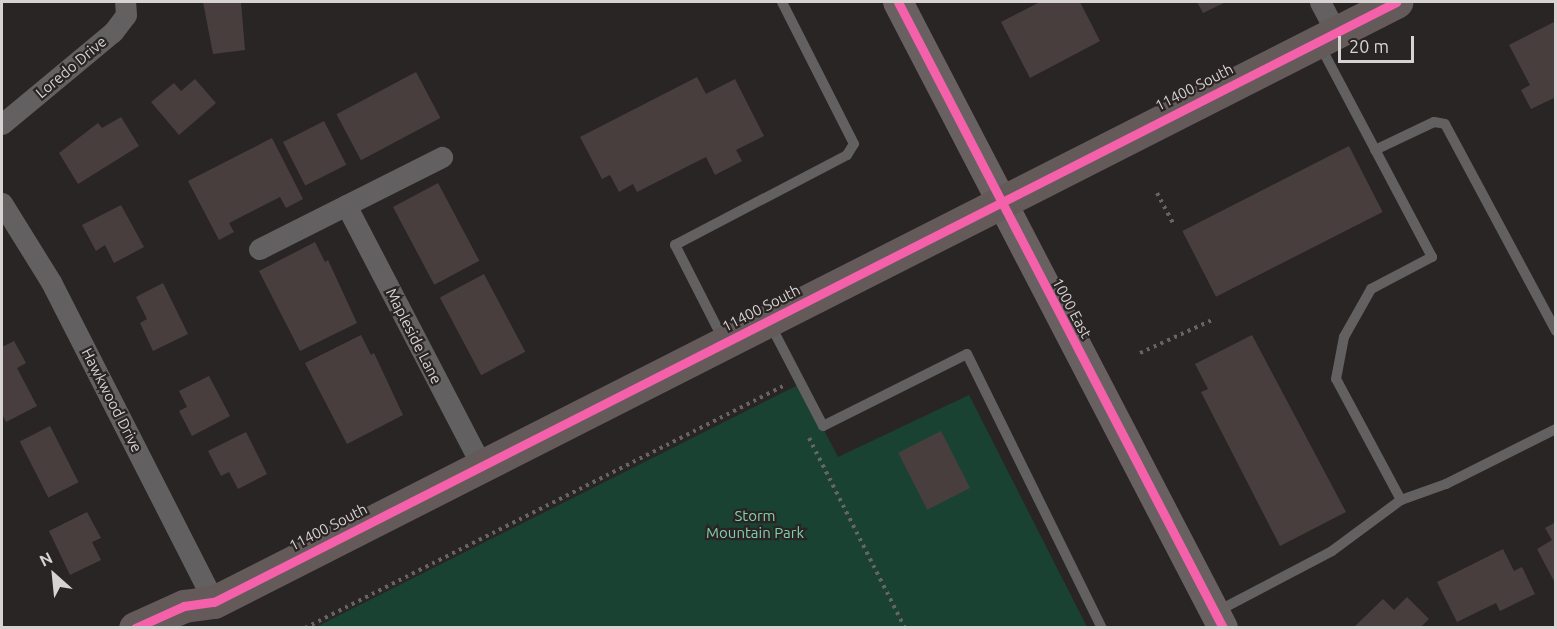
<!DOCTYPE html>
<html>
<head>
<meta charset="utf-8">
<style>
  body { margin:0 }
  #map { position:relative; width:1557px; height:629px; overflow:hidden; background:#292525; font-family:Ubuntu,sans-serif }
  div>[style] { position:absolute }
  .green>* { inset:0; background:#1a4232 }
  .building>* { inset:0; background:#493e3e; transform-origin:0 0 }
  .path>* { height:4px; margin-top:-2px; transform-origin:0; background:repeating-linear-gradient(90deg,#666464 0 3px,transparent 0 7.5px) }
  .lane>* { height:10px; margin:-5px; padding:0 5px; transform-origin:5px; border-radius:5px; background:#626060 }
  .street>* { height:21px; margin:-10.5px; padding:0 10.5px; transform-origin:10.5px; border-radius:10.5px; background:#626060 }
  .secondary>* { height:30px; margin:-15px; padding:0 15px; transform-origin:15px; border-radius:15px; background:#696161 }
  .primary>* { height:33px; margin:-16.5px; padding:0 16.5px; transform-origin:16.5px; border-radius:16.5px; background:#645a5a }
  .cycleway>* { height:9px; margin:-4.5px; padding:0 4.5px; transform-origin:4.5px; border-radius:4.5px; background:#f560ab }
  span { translate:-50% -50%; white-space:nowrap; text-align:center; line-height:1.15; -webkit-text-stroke:4.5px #2a2424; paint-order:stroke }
  .street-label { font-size:15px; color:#d7d3d3 }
  .park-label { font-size:15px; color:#7fd2ac }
  .frame { position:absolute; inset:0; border:3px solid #d7d3d3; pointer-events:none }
  .north { position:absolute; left:24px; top:545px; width:60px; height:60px; -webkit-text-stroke:4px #2a2424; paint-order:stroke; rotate:333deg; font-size:16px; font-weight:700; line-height:24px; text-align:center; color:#d7d3d3 }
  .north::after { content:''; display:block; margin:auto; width:21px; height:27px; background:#d7d3d3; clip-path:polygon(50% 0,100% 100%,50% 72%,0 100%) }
  .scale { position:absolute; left:1338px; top:36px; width:76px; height:27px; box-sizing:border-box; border:3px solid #d7d3d3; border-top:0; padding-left:8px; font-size:18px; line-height:21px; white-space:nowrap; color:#d7d3d3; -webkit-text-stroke:4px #2a2424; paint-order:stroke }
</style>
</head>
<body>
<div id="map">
  <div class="green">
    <div style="clip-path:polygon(800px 384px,838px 457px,969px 395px,1087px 627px,314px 628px)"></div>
  </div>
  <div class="building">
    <div style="clip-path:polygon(203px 2px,241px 2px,245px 50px,213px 54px)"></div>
    <div style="clip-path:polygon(1040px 2px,1080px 2px,1100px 41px,1030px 78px,1001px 22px)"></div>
    <div style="clip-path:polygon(1197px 2px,1226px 2px,1203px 13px)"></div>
    <div style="clip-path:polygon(1556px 21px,1556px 97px,1531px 109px,1521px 90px,1530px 85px,1509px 45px)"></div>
    <div style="left:416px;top:72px;width:52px;height:90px;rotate:62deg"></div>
    <div style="clip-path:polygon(697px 77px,706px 94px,735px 79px,764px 136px,736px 150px,742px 161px,715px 175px,706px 157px,637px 192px,633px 184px,619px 192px,610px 175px,602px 179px,580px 137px)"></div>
    <div style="clip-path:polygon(195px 79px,216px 103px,179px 135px,151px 102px,174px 83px,181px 91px)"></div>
    <div style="clip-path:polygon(121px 117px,139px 146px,78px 184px,59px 153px,98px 123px,102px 128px)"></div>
    <div style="left:324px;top:121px;width:49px;height:46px;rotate:63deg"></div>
    <div style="clip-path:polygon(272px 138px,303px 199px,286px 208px,280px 197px,229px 223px,234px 232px,219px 240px,188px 181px)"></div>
    <div style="left:1349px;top:146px;width:74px;height:187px;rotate:63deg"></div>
    <div style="left:438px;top:183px;width:88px;height:51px;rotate:62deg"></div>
    <div style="clip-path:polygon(121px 205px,144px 247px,114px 263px,105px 245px,96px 251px,82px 225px)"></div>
    <div style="clip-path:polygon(315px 242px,325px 262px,328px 260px,357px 323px,300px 351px,259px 271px)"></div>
    <div style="left:484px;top:274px;width:88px;height:50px;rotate:62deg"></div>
    <div style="clip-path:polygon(163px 283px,188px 334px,153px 351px,140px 323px,147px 319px,136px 297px)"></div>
    <div style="clip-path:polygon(361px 335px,371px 355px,374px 353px,403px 415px,347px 444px,305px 363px)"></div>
    <div style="clip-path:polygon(1252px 335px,1346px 512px,1280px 546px,1201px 392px,1208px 389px,1195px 364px)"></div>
    <div style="clip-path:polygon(14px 341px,26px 363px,17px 368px,37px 406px,6px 422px,2px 414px,2px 347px)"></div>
    <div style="clip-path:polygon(209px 376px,230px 416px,192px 436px,179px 411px,187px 407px,179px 391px)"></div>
    <div style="left:50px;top:426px;width:63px;height:34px;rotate:63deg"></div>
    <div style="left:941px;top:431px;width:64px;height:48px;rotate:63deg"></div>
    <div style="clip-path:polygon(246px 432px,267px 474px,238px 489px,229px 472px,221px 476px,208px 451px)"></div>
    <div style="clip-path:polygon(87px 512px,101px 538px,92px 542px,101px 560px,70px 575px,49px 531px)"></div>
    <div style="clip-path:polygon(1556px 522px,1556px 585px,1537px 549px,1552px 540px,1545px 528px)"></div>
    <div style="clip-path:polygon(1503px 549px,1514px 571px,1522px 567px,1535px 594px,1500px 611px,1496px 603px,1457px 622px,1437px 582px)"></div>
    <div style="clip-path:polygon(1407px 597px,1429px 619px,1420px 628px,1353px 628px,1383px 599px,1394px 610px)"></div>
  </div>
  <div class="path">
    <div style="left:1157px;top:193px;width:34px;rotate:62deg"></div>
    <div style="left:1140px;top:353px;width:79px;rotate:-24.6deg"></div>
    <div style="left:809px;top:438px;width:213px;rotate:63.2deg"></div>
    <div style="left:305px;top:628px;width:536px;rotate:-26.85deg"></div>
  </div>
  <div class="lane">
    <div style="left:1375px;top:150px;width:65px;rotate:-25.4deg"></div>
    <div style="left:1434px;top:122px;width:11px;rotate:10deg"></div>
    <div style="left:1445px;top:124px;width:235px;rotate:61.8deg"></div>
    <div style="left:770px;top:324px;width:115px;rotate:62.5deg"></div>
    <div style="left:823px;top:426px;width:161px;rotate:-26.6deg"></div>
    <div style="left:967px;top:354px;width:305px;rotate:63.8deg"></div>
    <div style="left:724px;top:341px;width:108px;rotate:-117deg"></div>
    <div style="left:675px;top:245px;width:194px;rotate:-27.6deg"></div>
    <div style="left:847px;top:155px;width:13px;rotate:-58deg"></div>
    <div style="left:854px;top:144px;width:159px;rotate:-116.9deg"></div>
    <div style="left:1401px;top:500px;width:48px;rotate:-19.6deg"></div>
    <div style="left:1446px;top:484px;width:123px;rotate:-26.6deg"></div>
    <div style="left:1216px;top:612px;width:131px;rotate:-27.7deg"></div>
    <div style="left:1332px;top:551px;width:86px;rotate:-36.5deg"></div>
    <div style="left:1401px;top:500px;width:137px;rotate:-118.2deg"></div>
    <div style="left:1336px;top:379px;width:43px;rotate:-79.2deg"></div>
    <div style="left:1344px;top:337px;width:55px;rotate:-60.6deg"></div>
    <div style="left:1371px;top:289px;width:69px;rotate:-27.7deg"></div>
    <div style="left:1432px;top:257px;width:241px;rotate:-117.9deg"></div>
  </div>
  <div class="street">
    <div style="left:1320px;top:2px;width:34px;rotate:62deg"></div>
    <div style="left:2px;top:124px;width:144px;rotate:-39.7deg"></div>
    <div style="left:113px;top:32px;width:21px;rotate:-53deg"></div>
    <div style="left:126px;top:15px;width:13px;rotate:-94deg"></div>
    <div style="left:2px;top:203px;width:93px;rotate:58.2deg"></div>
    <div style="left:51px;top:282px;width:359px;rotate:63deg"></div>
    <div style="left:346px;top:205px;width:294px;rotate:62.5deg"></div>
    <div style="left:259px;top:249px;width:205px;rotate:-26.7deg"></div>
  </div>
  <div class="secondary">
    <div style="left:898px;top:2px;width:705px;rotate:62.56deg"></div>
  </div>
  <div class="primary">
    <div style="left:135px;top:628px;width:54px;rotate:-24.2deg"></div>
    <div style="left:184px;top:606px;width:30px;rotate:-8deg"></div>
    <div style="left:214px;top:602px;width:1326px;rotate:-26.91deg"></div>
  </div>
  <div class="cycleway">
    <div style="left:898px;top:2px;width:705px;rotate:62.56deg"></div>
    <div style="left:135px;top:628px;width:54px;rotate:-24.2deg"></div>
    <div style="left:184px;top:606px;width:30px;rotate:-8deg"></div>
    <div style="left:214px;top:602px;width:1326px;rotate:-26.91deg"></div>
  </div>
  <div class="street-label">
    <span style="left:71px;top:67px;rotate:-40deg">Loredo Drive</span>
    <span style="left:1194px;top:87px;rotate:-27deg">11400 South</span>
    <span style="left:761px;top:308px;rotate:-27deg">11400 South</span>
    <span style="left:1072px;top:308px;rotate:62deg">1000 East</span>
    <span style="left:414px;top:336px;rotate:63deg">Mapleside Lane</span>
    <span style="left:112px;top:400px;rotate:63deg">Hawkwood Drive</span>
    <span style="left:328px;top:527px;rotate:-27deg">11400 South</span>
  </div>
  <div class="park-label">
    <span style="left:755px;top:524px">Storm<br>Mountain Park</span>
  </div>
  <div class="frame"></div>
  <div class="north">N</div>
  <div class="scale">20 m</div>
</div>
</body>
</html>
